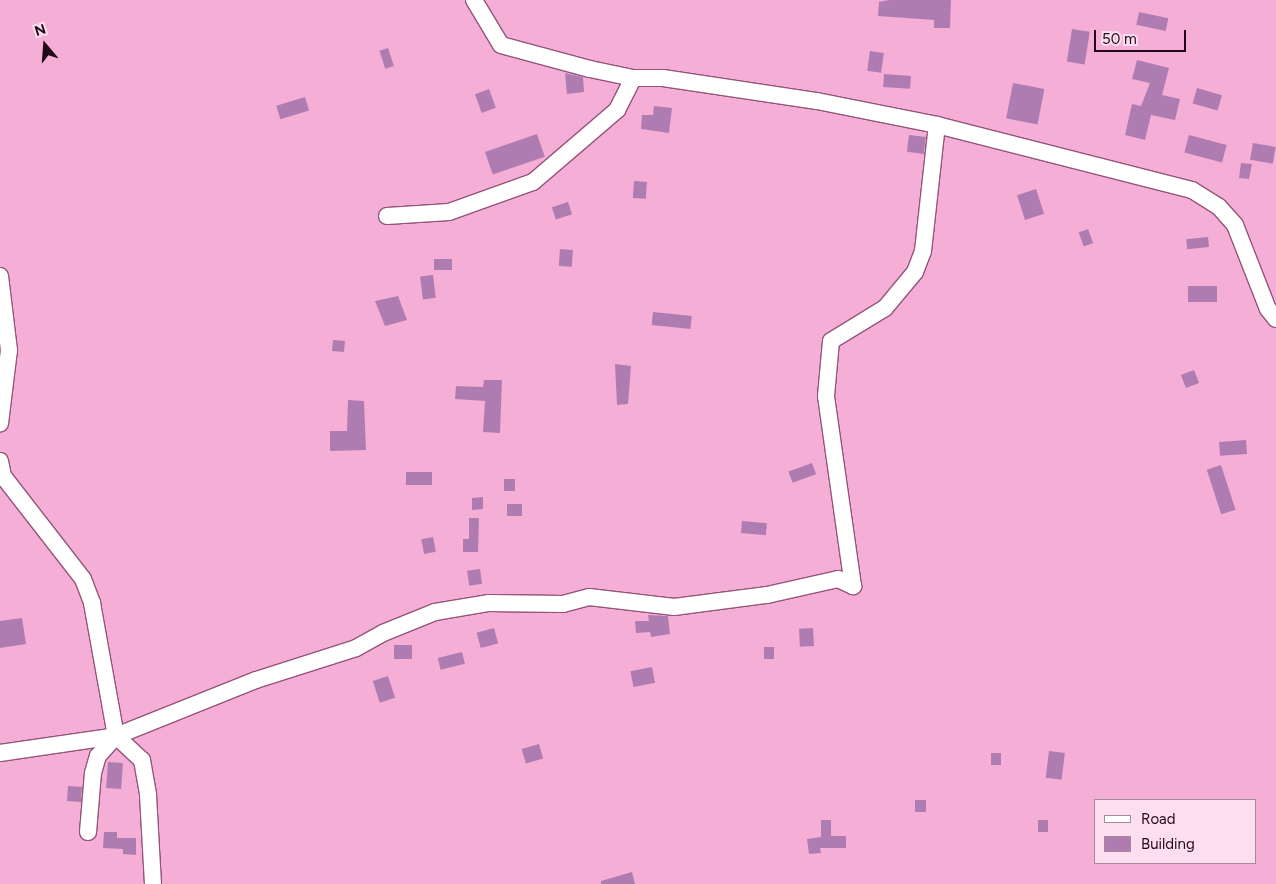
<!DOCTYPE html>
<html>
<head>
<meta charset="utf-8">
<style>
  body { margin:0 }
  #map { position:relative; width:1276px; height:884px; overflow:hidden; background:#f5aed6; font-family:Figtree,sans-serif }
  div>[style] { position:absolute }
  .building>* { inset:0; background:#af7cb2; transform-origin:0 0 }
  .roads { filter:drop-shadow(1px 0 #94547a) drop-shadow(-1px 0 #94547a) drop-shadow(0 1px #94547a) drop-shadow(0 -1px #94547a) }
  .minor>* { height:16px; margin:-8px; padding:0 8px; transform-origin:8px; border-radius:8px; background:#fff }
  span { translate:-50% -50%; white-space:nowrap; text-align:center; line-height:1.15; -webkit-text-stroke:4px #fcdeee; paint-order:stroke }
  .legend { position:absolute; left:1094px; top:799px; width:162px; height:65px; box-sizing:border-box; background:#fcdeee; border:1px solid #a58998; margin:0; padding:6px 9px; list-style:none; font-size:15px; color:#220918 }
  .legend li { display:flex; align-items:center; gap:10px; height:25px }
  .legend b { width:25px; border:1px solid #a58998 }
  .north { position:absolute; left:20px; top:20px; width:50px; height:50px; -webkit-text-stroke:4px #fcdeee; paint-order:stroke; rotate:342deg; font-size:14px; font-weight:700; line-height:20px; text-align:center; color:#220918 }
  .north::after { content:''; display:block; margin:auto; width:18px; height:22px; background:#220918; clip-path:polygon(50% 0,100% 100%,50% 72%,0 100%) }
  .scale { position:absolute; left:1094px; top:30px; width:92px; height:22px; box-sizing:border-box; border:2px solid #220918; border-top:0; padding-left:6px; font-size:15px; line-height:18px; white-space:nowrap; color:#220918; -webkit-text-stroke:4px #fcdeee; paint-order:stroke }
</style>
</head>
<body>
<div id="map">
  <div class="building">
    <div style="clip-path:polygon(889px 0,951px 0,950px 28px,934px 28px,934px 20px,878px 16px,879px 2px)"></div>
    <div style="left:1139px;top:12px;width:30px;height:13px;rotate:12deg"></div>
    <div style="left:1072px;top:29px;width:18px;height:33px;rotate:9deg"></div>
    <div style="left:388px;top:48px;width:19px;height:9px;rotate:72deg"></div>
    <div style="left:870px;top:51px;width:14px;height:20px;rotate:8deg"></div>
    <div style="clip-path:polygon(1137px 60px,1169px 68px,1162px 95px,1180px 99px,1175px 120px,1151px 115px,1145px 140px,1125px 135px,1132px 104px,1141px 106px,1150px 83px,1132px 79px)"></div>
    <div style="clip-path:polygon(565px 73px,583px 77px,584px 92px,567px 94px)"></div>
    <div style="left:884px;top:74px;width:27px;height:13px;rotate:4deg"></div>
    <div style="left:1013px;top:83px;width:32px;height:36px;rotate:11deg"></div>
    <div style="left:1197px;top:88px;width:26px;height:16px;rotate:16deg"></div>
    <div style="left:489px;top:89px;width:20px;height:15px;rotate:70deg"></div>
    <div style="left:305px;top:97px;width:14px;height:30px;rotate:73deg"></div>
    <div style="clip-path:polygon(654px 106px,672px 108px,669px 133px,641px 129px,642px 115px,653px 115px)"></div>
    <div style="left:537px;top:134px;width:24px;height:55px;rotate:71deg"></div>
    <div style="left:909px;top:135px;width:17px;height:17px;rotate:7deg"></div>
    <div style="left:1189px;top:135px;width:39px;height:18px;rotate:15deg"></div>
    <div style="left:1253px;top:143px;width:23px;height:17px;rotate:10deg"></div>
    <div style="clip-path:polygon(1241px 163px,1252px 164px,1249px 179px,1239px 178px)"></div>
    <div style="left:634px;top:181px;width:13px;height:17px;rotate:4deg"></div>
    <div style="left:1036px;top:189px;width:26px;height:20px;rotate:72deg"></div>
    <div style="left:568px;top:202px;width:13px;height:17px;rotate:72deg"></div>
    <div style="left:1088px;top:229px;width:15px;height:10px;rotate:70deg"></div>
    <div style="left:1208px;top:237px;width:10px;height:22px;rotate:84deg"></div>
    <div style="left:560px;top:249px;width:13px;height:17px;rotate:4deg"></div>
    <div style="left:434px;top:259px;width:18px;height:11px"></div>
    <div style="left:433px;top:275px;width:23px;height:13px;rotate:83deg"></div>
    <div style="left:1188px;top:286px;width:29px;height:16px"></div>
    <div style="clip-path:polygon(398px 296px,407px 320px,385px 326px,375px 301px)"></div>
    <div style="left:653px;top:312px;width:39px;height:13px;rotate:6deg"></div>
    <div style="left:333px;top:340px;width:12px;height:11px;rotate:5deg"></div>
    <div style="clip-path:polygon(615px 364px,631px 366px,628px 404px,617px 405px)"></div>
    <div style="left:1194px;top:370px;width:14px;height:14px;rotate:69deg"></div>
    <div style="clip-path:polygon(484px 380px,502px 380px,500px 433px,483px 432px,485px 401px,455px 399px,456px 386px,483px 387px)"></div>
    <div style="clip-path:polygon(348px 400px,364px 401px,366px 450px,330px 451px,330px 431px,347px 431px)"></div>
    <div style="left:1246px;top:440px;width:14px;height:27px;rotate:86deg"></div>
    <div style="left:812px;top:463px;width:12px;height:25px;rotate:70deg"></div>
    <div style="left:1221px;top:465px;width:47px;height:15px;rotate:72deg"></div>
    <div style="left:406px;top:472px;width:26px;height:13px"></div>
    <div style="left:504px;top:479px;width:11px;height:12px"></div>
    <div style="clip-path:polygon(483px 497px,483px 509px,472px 510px,472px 498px)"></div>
    <div style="left:507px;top:504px;width:15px;height:12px"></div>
    <div style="clip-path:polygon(469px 518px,479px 518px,478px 552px,463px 552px,463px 539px,469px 539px)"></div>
    <div style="left:742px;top:521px;width:25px;height:12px;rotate:5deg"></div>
    <div style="left:433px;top:537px;width:15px;height:12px;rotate:79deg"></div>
    <div style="left:480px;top:569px;width:15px;height:13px;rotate:82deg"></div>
    <div style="clip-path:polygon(648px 615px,668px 616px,670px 634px,651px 637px,650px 632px,636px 633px,635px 621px,649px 621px)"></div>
    <div style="clip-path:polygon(22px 618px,26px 644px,0 648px,0 621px)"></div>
    <div style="left:494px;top:628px;width:16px;height:18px;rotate:75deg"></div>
    <div style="left:813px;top:628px;width:18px;height:14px;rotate:87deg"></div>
    <div style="left:412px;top:645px;width:14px;height:18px;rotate:90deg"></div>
    <div style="left:764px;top:647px;width:10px;height:12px"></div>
    <div style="left:462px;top:652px;width:12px;height:25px;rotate:76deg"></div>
    <div style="left:652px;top:667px;width:16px;height:22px;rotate:79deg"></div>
    <div style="left:388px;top:676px;width:23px;height:16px;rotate:72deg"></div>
    <div style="left:539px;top:744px;width:15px;height:18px;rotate:74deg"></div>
    <div style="left:1049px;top:751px;width:16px;height:27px;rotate:7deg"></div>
    <div style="left:991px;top:753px;width:10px;height:12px"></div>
    <div style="left:108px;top:762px;width:15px;height:26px;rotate:4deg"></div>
    <div style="left:82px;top:787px;width:15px;height:14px;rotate:94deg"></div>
    <div style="left:915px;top:800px;width:11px;height:12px"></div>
    <div style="clip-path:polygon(821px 820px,831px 820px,831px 836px,846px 836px,846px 848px,820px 848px,821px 853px,809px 854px,807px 839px,821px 837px)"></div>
    <div style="left:1038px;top:820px;width:10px;height:12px"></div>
    <div style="clip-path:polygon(104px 832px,117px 832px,117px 838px,136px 838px,136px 855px,123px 854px,123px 849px,103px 848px)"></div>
    <div style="clip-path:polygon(632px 872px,635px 884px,601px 884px,601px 881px)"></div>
  </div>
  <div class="roads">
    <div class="minor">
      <div style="left:474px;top:0;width:52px;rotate:59deg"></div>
      <div style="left:501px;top:45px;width:92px;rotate:15.1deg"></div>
      <div style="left:590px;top:69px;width:44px;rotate:11.8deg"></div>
      <div style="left:633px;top:78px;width:30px"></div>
      <div style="left:663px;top:78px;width:156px;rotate:8.5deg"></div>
      <div style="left:817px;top:101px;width:122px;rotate:11.3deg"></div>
      <div style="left:937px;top:125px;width:263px;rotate:14.3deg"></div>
      <div style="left:1192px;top:190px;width:32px;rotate:32deg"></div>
      <div style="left:1219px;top:207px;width:24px;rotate:48deg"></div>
      <div style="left:1235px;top:225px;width:90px;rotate:68.6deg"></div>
      <div style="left:1268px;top:309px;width:13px;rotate:51deg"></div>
      <div style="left:387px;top:216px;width:62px;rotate:-3.7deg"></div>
      <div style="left:449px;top:212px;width:89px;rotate:-19.7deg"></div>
      <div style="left:533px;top:182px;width:111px;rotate:-40.6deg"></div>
      <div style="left:617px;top:110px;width:36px;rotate:-63deg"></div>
      <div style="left:0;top:276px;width:75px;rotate:83.1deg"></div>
      <div style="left:9px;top:350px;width:74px;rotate:97deg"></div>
      <div style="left:0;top:461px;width:15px;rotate:79deg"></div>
      <div style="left:3px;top:476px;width:130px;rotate:52.2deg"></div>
      <div style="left:83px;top:579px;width:26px;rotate:69deg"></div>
      <div style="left:92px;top:603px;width:135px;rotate:79.8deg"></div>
      <div style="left:116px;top:736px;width:35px;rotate:43deg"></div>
      <div style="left:142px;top:760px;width:36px;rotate:80deg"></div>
      <div style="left:148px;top:795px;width:89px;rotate:86.8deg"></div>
      <div style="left:0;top:753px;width:117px;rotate:-8.3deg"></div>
      <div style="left:88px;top:832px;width:59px;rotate:-85.2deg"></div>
      <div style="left:93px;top:773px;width:18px;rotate:-74deg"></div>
      <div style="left:98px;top:756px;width:27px;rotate:-48deg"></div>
      <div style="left:116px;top:736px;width:151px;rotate:-21.8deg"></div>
      <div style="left:256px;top:680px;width:105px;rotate:-17.7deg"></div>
      <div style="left:356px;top:648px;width:31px;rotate:-29deg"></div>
      <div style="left:383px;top:633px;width:56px;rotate:-22deg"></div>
      <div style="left:435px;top:612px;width:55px;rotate:-9.5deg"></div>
      <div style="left:489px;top:603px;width:74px;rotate:0.8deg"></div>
      <div style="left:563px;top:604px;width:27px;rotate:-15deg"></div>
      <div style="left:589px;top:597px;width:86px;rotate:6.7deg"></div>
      <div style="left:674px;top:607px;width:94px;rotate:-7.4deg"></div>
      <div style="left:767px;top:595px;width:73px;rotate:-12.7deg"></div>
      <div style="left:838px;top:579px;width:17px;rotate:25deg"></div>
      <div style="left:853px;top:586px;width:192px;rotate:-98.1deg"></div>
      <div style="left:826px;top:396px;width:55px;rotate:-84.8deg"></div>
      <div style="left:831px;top:341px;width:63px;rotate:-31.4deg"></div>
      <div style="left:885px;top:308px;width:47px;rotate:-50.2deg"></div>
      <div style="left:915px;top:272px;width:22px;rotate:-69deg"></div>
      <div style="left:923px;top:251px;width:127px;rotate:-83.7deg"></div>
    </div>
  </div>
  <ul class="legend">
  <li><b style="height:6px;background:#fff"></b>Road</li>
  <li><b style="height:14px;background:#af7cb2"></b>Building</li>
  </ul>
  <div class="north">N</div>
  <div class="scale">50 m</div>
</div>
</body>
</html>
